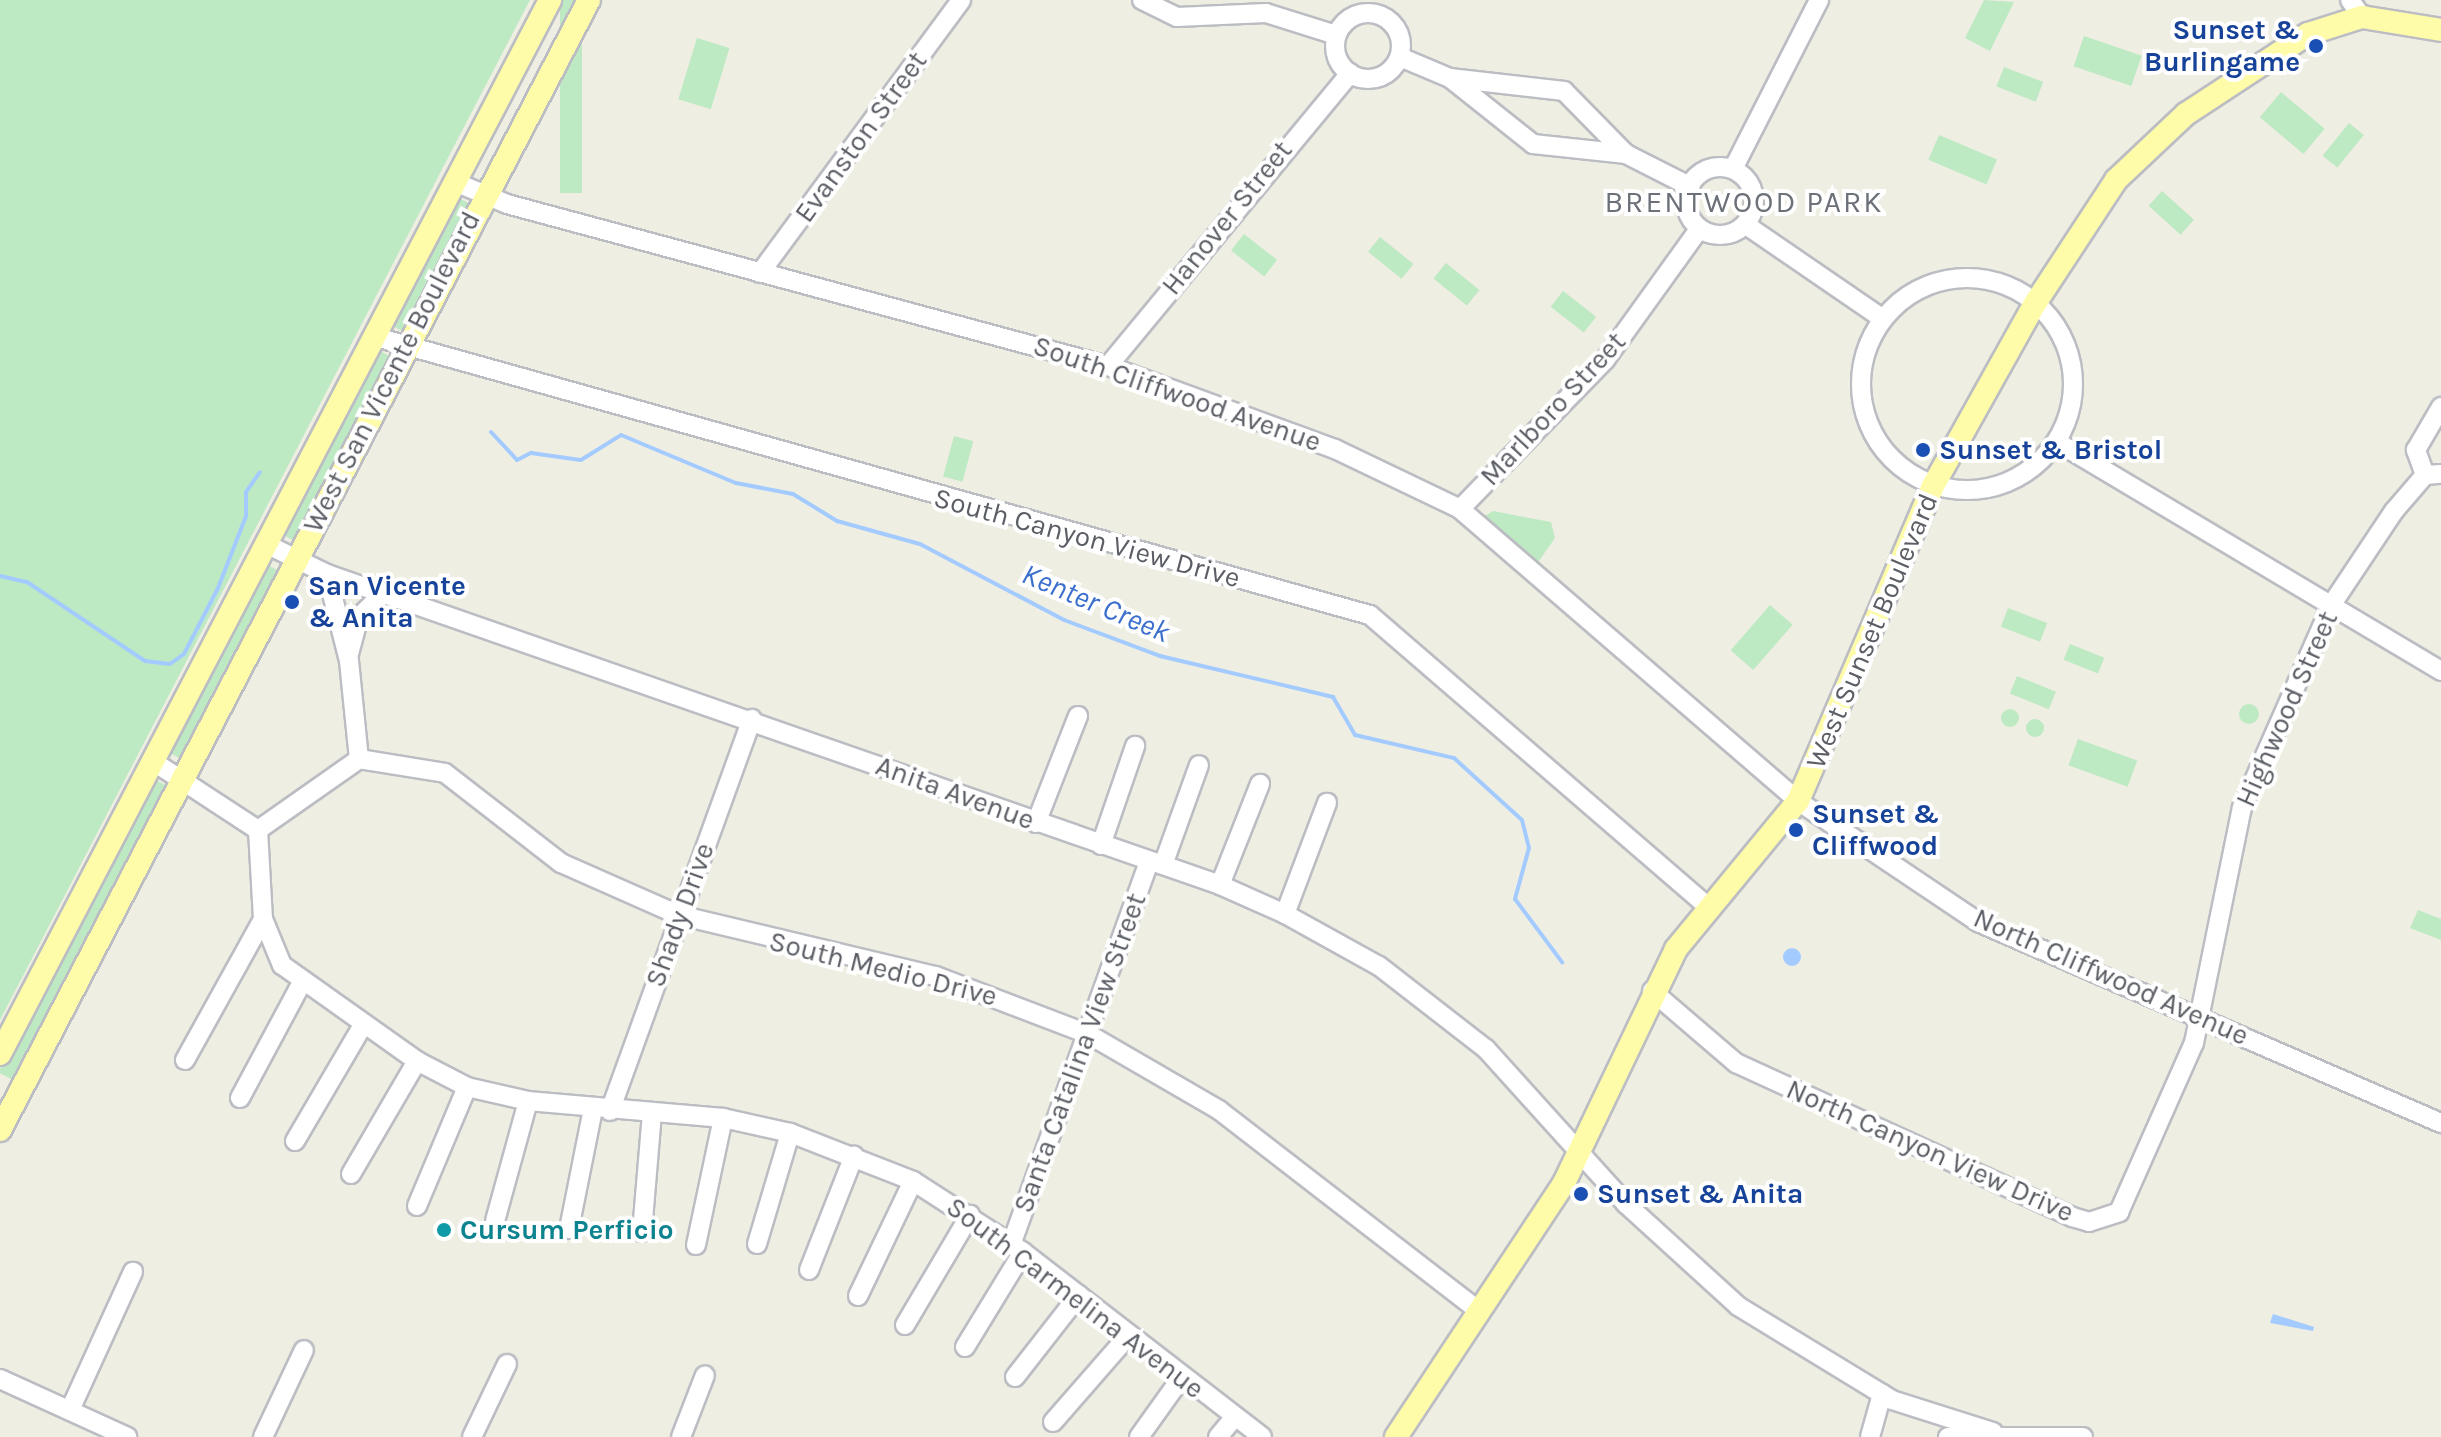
<!DOCTYPE html>
<html>
<head>
<meta charset="utf-8">
<style>
  body { margin:0 }
  #map { position:relative; width:2441px; height:1437px; overflow:hidden; background:#efeee3; font-family:Karla,sans-serif }
  div>[style] { position:absolute }
  .green>* { inset:0; background:#bde9c3; transform-origin:0 0 }
  .round { border-radius:50% }
  .water>* { inset:0; background:#a4cbff }
  .stream>* { height:4px; margin:-2px; padding:0 2px; transform-origin:2px; border-radius:2px; background:#a4cbff }
  .roads { filter:drop-shadow(2px 0 #bbbdc3) drop-shadow(-2px 0 #bbbdc3) drop-shadow(0 2px #bbbdc3) drop-shadow(0 -2px #bbbdc3) }
  .minor>* { height:18px; margin:-9px; padding:0 9px; transform-origin:9px; border-radius:9px; background:#fff }
  .minor>.ring { margin:-9px; padding:0; box-sizing:content-box; background:none; border:18px solid #fff; border-radius:50% }
  .major>* { height:22px; margin:-11px; padding:0 11px; transform-origin:11px; border-radius:11px; background:#fffca9 }
  .dots>* { width:22px; height:22px; translate:-50% -50%; box-sizing:border-box; border:4px solid #fff; border-radius:50% }
  span { translate:-50% -50%; white-space:nowrap; text-align:center; line-height:1.15; -webkit-text-stroke:8px #fff; paint-order:stroke }
  .transit-label { font-size:28px; color:#164399; font-weight:700 }
  .right { translate:-100% -50%; text-align:right }
  .left { translate:0 -50%; text-align:left }
  .street-label { font-size:28px; color:#5b5e65 }
  .culture-label { font-size:28px; color:#0d838f; font-weight:700 }
  .neighbourhood-label { font-size:30px; color:#6c7078; letter-spacing:2px }
  .water-label { font-size:30px; color:#3b6fce; font-style:italic }
</style>
</head>
<body>
<div id="map">
  <div class="green">
    <div style="clip-path:polygon(0 0,530px 0,0 1020px)"></div>
    <div style="left:560px;top:0;width:22px;height:193px"></div>
    <div style="clip-path:polygon(1984px 0,2014px 2px,1990px 51px,1965px 38px)"></div>
    <div style="left:2084px;top:36px;width:61px;height:32px;rotate:19deg"></div>
    <div style="left:697px;top:38px;width:34px;height:64px;rotate:17deg"></div>
    <div style="left:2004px;top:67px;width:42px;height:21px;rotate:21deg"></div>
    <div style="left:2281px;top:92px;width:57px;height:33px;rotate:40deg"></div>
    <div style="left:2349px;top:123px;width:19px;height:42px;rotate:39deg"></div>
    <div style="left:1939px;top:135px;width:63px;height:27px;rotate:23deg"></div>
    <div style="left:2162px;top:191px;width:43px;height:20px;rotate:42deg"></div>
    <div style="left:457px;top:197px;width:19px;height:144px;rotate:28deg"></div>
    <div style="left:1244px;top:234px;width:42px;height:21px;rotate:38deg"></div>
    <div style="left:1380px;top:237px;width:43px;height:19px;rotate:39deg"></div>
    <div style="left:1446px;top:263px;width:43px;height:20px;rotate:39deg"></div>
    <div style="left:1563px;top:291px;width:42px;height:20px;rotate:38deg"></div>
    <div style="left:378px;top:350px;width:18px;height:208px;rotate:27deg"></div>
    <div style="left:954px;top:436px;width:20px;height:42px;rotate:15deg"></div>
    <div style="clip-path:polygon(1493px 511px,1551px 522px,1555px 538px,1536px 565px,1478px 520px)"></div>
    <div style="left:266px;top:564px;width:19px;height:212px;rotate:28deg"></div>
    <div style="left:1770px;top:605px;width:30px;height:60px;rotate:41deg"></div>
    <div style="left:2008px;top:608px;width:42px;height:20px;rotate:21deg"></div>
    <div style="left:2070px;top:644px;width:37px;height:17px;rotate:22deg"></div>
    <div style="left:2017px;top:676px;width:42px;height:19px;rotate:22deg"></div>
    <div class="round" style="left:2239px;top:704px;width:20px;height:20px"></div>
    <div class="round" style="left:2001px;top:709px;width:18px;height:18px"></div>
    <div class="round" style="left:2026px;top:719px;width:18px;height:18px"></div>
    <div style="left:2078px;top:739px;width:63px;height:28px;rotate:20deg"></div>
    <div style="left:154px;top:779px;width:19px;height:332px;rotate:28deg"></div>
    <div style="clip-path:polygon(2418px 910px,2441px 919px,2441px 940px,2410px 928px)"></div>
  </div>
  <div class="water">
    <div class="round" style="left:1783px;top:948px;width:18px;height:18px"></div>
    <div style="clip-path:polygon(2273px 1314px,2314px 1327px,2313px 1331px,2270px 1323px)"></div>
  </div>
  <div class="stream">
    <div style="left:491px;top:432px;width:38px;rotate:47deg"></div>
    <div style="left:517px;top:460px;width:16px;rotate:-27deg"></div>
    <div style="left:531px;top:453px;width:50px;rotate:8deg"></div>
    <div style="left:581px;top:460px;width:47px;rotate:-32deg"></div>
    <div style="left:621px;top:435px;width:125px;rotate:22.7deg"></div>
    <div style="left:736px;top:483px;width:58px;rotate:10.9deg"></div>
    <div style="left:793px;top:494px;width:52px;rotate:31.5deg"></div>
    <div style="left:837px;top:521px;width:86px;rotate:15.5deg"></div>
    <div style="left:920px;top:544px;width:163px;rotate:27.8deg"></div>
    <div style="left:1064px;top:620px;width:103px;rotate:20.6deg"></div>
    <div style="left:1160px;top:656px;width:178px;rotate:13.3deg"></div>
    <div style="left:1333px;top:697px;width:44px;rotate:59.9deg"></div>
    <div style="left:1355px;top:735px;width:102px;rotate:13.1deg"></div>
    <div style="left:1454px;top:758px;width:92px;rotate:42.4deg"></div>
    <div style="left:1522px;top:820px;width:29px;rotate:76deg"></div>
    <div style="left:1529px;top:848px;width:53px;rotate:105.4deg"></div>
    <div style="left:1515px;top:899px;width:79px;rotate:53.3deg"></div>
    <div style="left:0;top:576px;width:28px;rotate:13deg"></div>
    <div style="left:27px;top:582px;width:142px;rotate:33.8deg"></div>
    <div style="left:145px;top:661px;width:25px;rotate:7deg"></div>
    <div style="left:170px;top:664px;width:17px;rotate:-36deg"></div>
    <div style="left:184px;top:654px;width:74px;rotate:-62.7deg"></div>
    <div style="left:218px;top:588px;width:77px;rotate:-68.7deg"></div>
    <div style="left:246px;top:516px;width:24px;rotate:-90deg"></div>
    <div style="left:246px;top:492px;width:24px;rotate:-55deg"></div>
  </div>
  <div class="roads">
    <div class="minor">
      <div style="left:1142px;top:0;width:39px;rotate:26deg"></div>
      <div style="left:1177px;top:17px;width:89px;rotate:-2.6deg"></div>
      <div style="left:1266px;top:13px;width:73px;rotate:17.4deg"></div>
      <div style="left:2350px;top:0;width:21px;rotate:55deg"></div>
      <div class="ring" style="left:1335px;top:13px;width:48px;height:48px"></div>
      <div style="left:1400px;top:57px;width:54px;rotate:22.8deg"></div>
      <div style="left:1450px;top:78px;width:106px;rotate:38.5deg"></div>
      <div style="left:1533px;top:144px;width:94px;rotate:6.1deg"></div>
      <div style="left:1450px;top:78px;width:115px;rotate:6.5deg"></div>
      <div style="left:1564px;top:91px;width:88px;rotate:45.5deg"></div>
      <div style="left:1626px;top:154px;width:71px;rotate:26.9deg"></div>
      <div class="ring" style="left:1686px;top:167px;width:50px;height:50px"></div>
      <div style="left:1733px;top:169px;width:190px;rotate:-63deg"></div>
      <div style="left:455px;top:182px;width:56px;rotate:22.9deg"></div>
      <div style="left:507px;top:204px;width:622px;rotate:15.09deg"></div>
      <div style="left:1108px;top:366px;width:242px;rotate:20.1deg"></div>
      <div style="left:1335px;top:449px;width:139px;rotate:25.6deg"></div>
      <div style="left:1460px;top:509px;width:447px;rotate:40.8deg"></div>
      <div style="left:1798px;top:801px;width:217px;rotate:33.9deg"></div>
      <div style="left:1978px;top:922px;width:505px;rotate:23.47deg"></div>
      <div style="left:1746px;top:225px;width:165px;rotate:34.4deg"></div>
      <div style="left:760px;top:273px;width:339px;rotate:-53.6deg"></div>
      <div class="ring" style="left:1861px;top:278px;width:194px;height:194px"></div>
      <div style="left:376px;top:337px;width:1032px;rotate:15.63deg"></div>
      <div style="left:1370px;top:615px;width:447px;rotate:40.8deg"></div>
      <div style="left:1108px;top:366px;width:380px;rotate:-50.4deg"></div>
      <div style="left:2057px;top:442px;width:447px;rotate:30.8deg"></div>
      <div style="left:2425px;top:475px;width:27px;rotate:-110deg"></div>
      <div style="left:2416px;top:450px;width:50px;rotate:-59.8deg"></div>
      <div style="left:1460px;top:509px;width:208px;rotate:-45.8deg"></div>
      <div style="left:1605px;top:360px;width:161px;rotate:-54.3deg"></div>
      <div style="left:268px;top:545px;width:66px;rotate:26.2deg"></div>
      <div style="left:327px;top:574px;width:946px;rotate:19.2deg"></div>
      <div style="left:1220px;top:885px;width:71px;rotate:24deg"></div>
      <div style="left:1285px;top:914px;width:107px;rotate:29deg"></div>
      <div style="left:1379px;top:966px;width:135px;rotate:37.8deg"></div>
      <div style="left:1486px;top:1049px;width:209px;rotate:47.9deg"></div>
      <div style="left:1626px;top:1204px;width:151px;rotate:42.3deg"></div>
      <div style="left:1738px;top:1306px;width:180px;rotate:31.4deg"></div>
      <div style="left:1892px;top:1400px;width:106px;rotate:17.6deg"></div>
      <div style="left:327px;top:574px;width:90px;rotate:75.8deg"></div>
      <div style="left:349px;top:661px;width:99px;rotate:84.2deg"></div>
      <div style="left:349px;top:654px;width:38px;rotate:-75deg"></div>
      <div style="left:359px;top:617px;width:35px;rotate:-44deg"></div>
      <div style="left:154px;top:762px;width:124px;rotate:33.2deg"></div>
      <div style="left:258px;top:830px;width:89px;rotate:86.8deg"></div>
      <div style="left:263px;top:919px;width:50px;rotate:67.6deg"></div>
      <div style="left:282px;top:965px;width:166px;rotate:35.4deg"></div>
      <div style="left:417px;top:1061px;width:56px;rotate:27.5deg"></div>
      <div style="left:467px;top:1087px;width:63px;rotate:12.9deg"></div>
      <div style="left:528px;top:1101px;width:196px;rotate:5deg"></div>
      <div style="left:723px;top:1118px;width:69px;rotate:12.6deg"></div>
      <div style="left:790px;top:1133px;width:132px;rotate:21.3deg"></div>
      <div style="left:913px;top:1181px;width:131px;rotate:32.8deg"></div>
      <div style="left:1023px;top:1252px;width:302px;rotate:37.7deg"></div>
      <div style="left:1036px;top:823px;width:115px;rotate:-68.6deg"></div>
      <div style="left:258px;top:830px;width:123px;rotate:-35.1deg"></div>
      <div style="left:359px;top:759px;width:87px;rotate:9.2deg"></div>
      <div style="left:445px;top:773px;width:147px;rotate:37.8deg"></div>
      <div style="left:561px;top:863px;width:129px;rotate:23.8deg"></div>
      <div style="left:679px;top:915px;width:264px;rotate:13.4deg"></div>
      <div style="left:936px;top:976px;width:163px;rotate:20.9deg"></div>
      <div style="left:1088px;top:1034px;width:151px;rotate:30.1deg"></div>
      <div style="left:1219px;top:1110px;width:330px;rotate:37.7deg"></div>
      <div style="left:1101px;top:845px;width:105px;rotate:-71deg"></div>
      <div style="left:1163px;top:865px;width:106px;rotate:-70.2deg"></div>
      <div style="left:1220px;top:885px;width:109px;rotate:-68.4deg"></div>
      <div style="left:1285px;top:914px;width:119px;rotate:-69.3deg"></div>
      <div style="left:1652px;top:991px;width:111px;rotate:40.6deg"></div>
      <div style="left:1736px;top:1063px;width:370px;rotate:24.6deg"></div>
      <div style="left:2072px;top:1217px;width:18px;rotate:16deg"></div>
      <div style="left:2089px;top:1222px;width:32px;rotate:-18deg"></div>
      <div style="left:2119px;top:1212px;width:185px;rotate:-66.1deg"></div>
      <div style="left:2194px;top:1043px;width:240px;rotate:-78.5deg"></div>
      <div style="left:2242px;top:808px;width:223px;rotate:-66.2deg"></div>
      <div style="left:2332px;top:604px;width:112px;rotate:-56.3deg"></div>
      <div style="left:2394px;top:511px;width:48px;rotate:-49.3deg"></div>
      <div style="left:2425px;top:475px;width:16px;rotate:-4deg"></div>
      <div style="left:185px;top:1060px;width:161px;rotate:-61deg"></div>
      <div style="left:240px;top:1098px;width:129px;rotate:-61.8deg"></div>
      <div style="left:610px;top:1111px;width:417px;rotate:-70.1deg"></div>
      <div style="left:295px;top:1141px;width:132px;rotate:-59.6deg"></div>
      <div style="left:351px;top:1174px;width:131px;rotate:-59.7deg"></div>
      <div style="left:417px;top:1206px;width:129px;rotate:-67.2deg"></div>
      <div style="left:495px;top:1221px;width:124px;rotate:-74.6deg"></div>
      <div style="left:569px;top:1229px;width:122px;rotate:-78.7deg"></div>
      <div style="left:642px;top:1232px;width:118px;rotate:-85.2deg"></div>
      <div style="left:757px;top:1244px;width:116px;rotate:-73.4deg"></div>
      <div style="left:696px;top:1245px;width:130px;rotate:-78deg"></div>
      <div style="left:1011px;top:1245px;width:408px;rotate:-70.2deg"></div>
      <div style="left:809px;top:1270px;width:123px;rotate:-68.5deg"></div>
      <div style="left:858px;top:1296px;width:127px;rotate:-64.4deg"></div>
      <div style="left:905px;top:1325px;width:128px;rotate:-59.4deg"></div>
      <div style="left:965px;top:1347px;width:111px;rotate:-58.6deg"></div>
      <div style="left:1015px;top:1377px;width:104px;rotate:-52deg"></div>
      <div style="left:0;top:1379px;width:140px;rotate:24.5deg"></div>
      <div style="left:70px;top:1410px;width:152px;rotate:-65.5deg"></div>
      <div style="left:1053px;top:1422px;width:114px;rotate:-48.9deg"></div>
      <div style="left:263px;top:1437px;width:96px;rotate:-64.8deg"></div>
      <div style="left:472px;top:1437px;width:81px;rotate:-64.4deg"></div>
      <div style="left:681px;top:1437px;width:66px;rotate:-68.8deg"></div>
      <div style="left:1139px;top:1437px;width:74px;rotate:-54.4deg"></div>
      <div style="left:1218px;top:1437px;width:26px;rotate:-50deg"></div>
      <div style="left:1870px;top:1437px;width:45px;rotate:-74.4deg"></div>
      <div style="left:1948px;top:1437px;width:135px"></div>
    </div>
    <div class="major">
      <div style="left:0;top:1054px;width:1189px;rotate:-62.44deg"></div>
      <div style="left:0;top:1130px;width:1274px;rotate:-62.47deg"></div>
      <div style="left:1396px;top:1437px;width:305px;rotate:-56.5deg"></div>
      <div style="left:1564px;top:1183px;width:259px;rotate:-64.4deg"></div>
      <div style="left:1676px;top:949px;width:192px;rotate:-50.5deg"></div>
      <div style="left:1798px;top:801px;width:343px;rotate:-66.8deg"></div>
      <div style="left:1933px;top:486px;width:211px;rotate:-60.8deg"></div>
      <div style="left:2036px;top:302px;width:146px;rotate:-56.7deg"></div>
      <div style="left:2116px;top:180px;width:96px;rotate:-43.3deg"></div>
      <div style="left:2186px;top:114px;width:146px;rotate:-33.3deg"></div>
      <div style="left:2308px;top:34px;width:57px;rotate:-17.5deg"></div>
      <div style="left:2362px;top:17px;width:80px;rotate:9.3deg"></div>
    </div>
  </div>
  <div class="dots">
    <div style="left:2316px;top:46px;background:#1a4fb4"></div>
    <div style="left:1923px;top:450px;background:#1a4fb4"></div>
    <div style="left:292px;top:602px;background:#1a4fb4"></div>
    <div style="left:1796px;top:830px;background:#1a4fb4"></div>
    <div style="left:1581px;top:1194px;background:#1a4fb4"></div>
    <div style="left:444px;top:1230px;background:#0f9aa8"></div>
  </div>
  <div class="transit-label">
    <span class="right" style="left:2300px;top:46px">Sunset &amp;<br>Burlingame</span>
    <span class="left" style="left:1939px;top:450px">Sunset &amp; Bristol</span>
    <span class="left" style="left:308px;top:602px">San Vicente<br>&amp; Anita</span>
    <span class="left" style="left:1812px;top:830px">Sunset &amp;<br>Cliffwood</span>
    <span class="left" style="left:1597px;top:1194px">Sunset &amp; Anita</span>
  </div>
  <div class="street-label">
    <span style="left:861px;top:137px;rotate:-54deg">Evanston Street</span>
    <span style="left:1227px;top:218px;rotate:-51deg">Hanover Street</span>
    <span style="left:392px;top:372px;rotate:-63deg">West San Vicente Boulevard</span>
    <span style="left:1177px;top:394px;rotate:19deg">South Cliffwood Avenue</span>
    <span style="left:1553px;top:409px;rotate:-47deg">Marlboro Street</span>
    <span style="left:1087px;top:538px;rotate:15deg">South Canyon View Drive</span>
    <span style="left:1872px;top:631px;rotate:-67deg">West Sunset Boulevard</span>
    <span style="left:2287px;top:709px;rotate:-66deg">Highwood Street</span>
    <span style="left:955px;top:793px;rotate:20deg">Anita Avenue</span>
    <span style="left:680px;top:915px;rotate:-70deg">Shady Drive</span>
    <span style="left:883px;top:969px;rotate:14deg">South Medio Drive</span>
    <span style="left:2111px;top:977px;rotate:24deg">North Cliffwood Avenue</span>
    <span style="left:1080px;top:1053px;rotate:-70deg">Santa Catalina View Street</span>
    <span style="left:1930px;top:1151px;rotate:24deg">North Canyon View Drive</span>
    <span style="left:1075px;top:1298px;rotate:37deg">South Carmelina Avenue</span>
  </div>
  <div class="culture-label">
    <span class="left" style="left:460px;top:1230px">Cursum Perficio</span>
  </div>
  <div class="neighbourhood-label">
    <span style="left:1744px;top:202px">BRENTWOOD PARK</span>
  </div>
  <div class="water-label">
    <span style="left:1096px;top:603px;rotate:23deg">Kenter Creek</span>
  </div>
</div>
</body>
</html>
